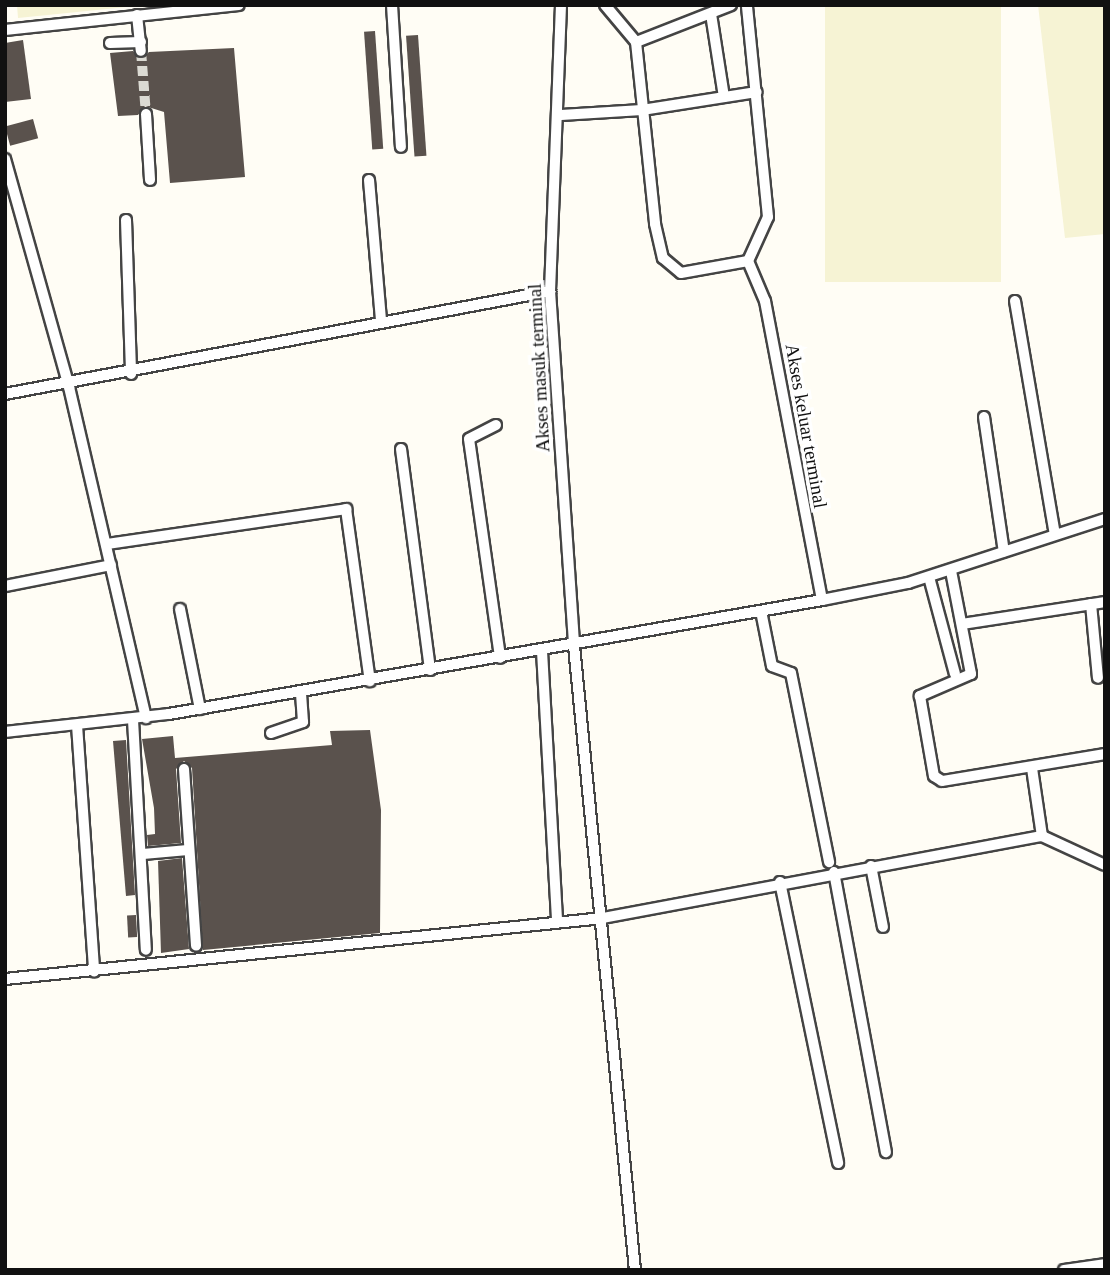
<!DOCTYPE html>
<html>
<head>
<meta charset="utf-8">
<style>
  body { margin:0 }
  #map { position:relative; width:1110px; height:1275px; overflow:hidden; background:#fffdf5; font-family:Georgia,serif }
  div>[style] { position:absolute }
  .farmland>* { inset:0; background:#f6f3d4; transform-origin:0 0 }
  .building>* { inset:0; background:#5a524d; transform-origin:0 0 }
  .minor-tunnel>* { height:10px; margin-top:-5px; transform-origin:0; background:repeating-linear-gradient(90deg,#dbdad3 0 10px,transparent 0 15px) }
  .roads { filter:drop-shadow(2px 0 #444) drop-shadow(-2px 0 #444) drop-shadow(0 2px #444) drop-shadow(0 -2px #444) }
  .minor>* { height:10px; margin:-5px; padding:0 5px; transform-origin:5px; border-radius:5px; background:#fff }
  span { translate:-50% -50%; white-space:nowrap; text-align:center; line-height:1.15; -webkit-text-stroke:7px #fff; paint-order:stroke }
  .street-label { font-size:19px; color:#111 }
  .frame { position:absolute; inset:0; border:7px solid #111; pointer-events:none }
</style>
</head>
<body>
<div id="map">
  <div class="farmland">
    <div style="clip-path:polygon(17px 5px,146px 5px,18px 18px)"></div>
    <div style="left:825px;top:5px;width:176px;height:277px"></div>
    <div style="clip-path:polygon(1038px 5px,1105px 5px,1105px 234px,1065px 238px)"></div>
  </div>
  <div class="building">
    <div style="left:375px;top:31px;width:118px;height:11px;rotate:86deg"></div>
    <div style="left:418px;top:35px;width:121px;height:12px;rotate:86deg"></div>
    <div style="clip-path:polygon(23px 40px,31px 99px,5px 102px,5px 43px)"></div>
    <div style="clip-path:polygon(234px 48px,245px 177px,170px 183px,164px 112px,145px 106px,138px 115px,118px 116px,110px 53px,133px 51px,141px 59px,149px 52px)"></div>
    <div style="left:33px;top:119px;width:20px;height:29px;rotate:75deg"></div>
    <div style="clip-path:polygon(370px 730px,381px 810px,380px 933px,203px 950px,192px 768px,184px 761px,176px 769px,181px 843px,148px 846px,147px 835px,155px 834px,154px 808px,142px 739px,173px 736px,175px 758px,332px 745px,330px 731px)"></div>
    <div style="clip-path:polygon(126px 740px,135px 895px,126px 896px,113px 741px)"></div>
    <div style="clip-path:polygon(182px 858px,189px 949px,161px 953px,158px 861px)"></div>
    <div style="left:136px;top:915px;width:22px;height:9px;rotate:87deg"></div>
  </div>
  <div class="minor-tunnel">
    <div style="left:141px;top:51px;width:63px;rotate:85.5deg"></div>
  </div>
  <div class="roads">
    <div class="minor">
      <div style="left:392px;top:5px;width:142px;rotate:86.4deg"></div>
      <div style="left:561px;top:5px;width:286px;rotate:92.2deg"></div>
      <div style="left:550px;top:291px;width:356px;rotate:86.1deg"></div>
      <div style="left:574px;top:646px;width:627px;rotate:84.42deg"></div>
      <div style="left:605px;top:5px;width:48px;rotate:50deg"></div>
      <div style="left:731px;top:5px;width:102px;rotate:158.7deg"></div>
      <div style="left:636px;top:42px;width:183px;rotate:84deg"></div>
      <div style="left:655px;top:224px;width:35px;rotate:77deg"></div>
      <div style="left:663px;top:258px;width:23px;rotate:40deg"></div>
      <div style="left:681px;top:273px;width:68px;rotate:-10.2deg"></div>
      <div style="left:748px;top:261px;width:48px;rotate:-65.6deg"></div>
      <div style="left:768px;top:217px;width:213px;rotate:-95.7deg"></div>
      <div style="left:711px;top:14px;width:84px;rotate:81.1deg"></div>
      <div style="left:137px;top:15px;width:36px;rotate:84deg"></div>
      <div style="left:5px;top:30px;width:235px;rotate:-6.1deg"></div>
      <div style="left:110px;top:43px;width:31px;rotate:-2deg"></div>
      <div style="left:146px;top:114px;width:66px;rotate:86.5deg"></div>
      <div style="left:561px;top:115px;width:81px;rotate:-3.5deg"></div>
      <div style="left:642px;top:110px;width:116px;rotate:-8.9deg"></div>
      <div style="left:5px;top:159px;width:237px;rotate:74.3deg"></div>
      <div style="left:69px;top:387px;width:340px;rotate:76.9deg"></div>
      <div style="left:369px;top:180px;width:142px;rotate:85.1deg"></div>
      <div style="left:126px;top:220px;width:154px;rotate:88.1deg"></div>
      <div style="left:748px;top:261px;width:43px;rotate:67deg"></div>
      <div style="left:765px;top:301px;width:304px;rotate:79.2deg"></div>
      <div style="left:1015px;top:301px;width:236px;rotate:80.3deg"></div>
      <div style="left:5px;top:394px;width:555px;rotate:-10.7deg"></div>
      <div style="left:984px;top:417px;width:136px;rotate:81.6deg"></div>
      <div style="left:496px;top:425px;width:30px;rotate:153deg"></div>
      <div style="left:469px;top:439px;width:221px;rotate:81.9deg"></div>
      <div style="left:401px;top:449px;width:223px;rotate:82.5deg"></div>
      <div style="left:107px;top:544px;width:242px;rotate:-8.3deg"></div>
      <div style="left:346px;top:509px;width:174px;rotate:82.1deg"></div>
      <div style="left:951px;top:571px;width:105px;rotate:79deg"></div>
      <div style="left:971px;top:674px;width:56px;rotate:156.7deg"></div>
      <div style="left:920px;top:696px;width:81px;rotate:80.1deg"></div>
      <div style="left:934px;top:776px;width:9px;rotate:32deg"></div>
      <div style="left:942px;top:781px;width:165px;rotate:-9.4deg"></div>
      <div style="left:929px;top:577px;width:100px;rotate:75deg"></div>
      <div style="left:5px;top:586px;width:108px;rotate:-11.2deg"></div>
      <div style="left:1091px;top:604px;width:74px;rotate:84.6deg"></div>
      <div style="left:180px;top:609px;width:102px;rotate:78.7deg"></div>
      <div style="left:761px;top:611px;width:56px;rotate:78.7deg"></div>
      <div style="left:772px;top:666px;width:20px;rotate:20deg"></div>
      <div style="left:791px;top:673px;width:193px;rotate:78.6deg"></div>
      <div style="left:962px;top:624px;width:145px;rotate:-8.7deg"></div>
      <div style="left:542px;top:651px;width:272px;rotate:86.8deg"></div>
      <div style="left:133px;top:720px;width:230px;rotate:86.8deg"></div>
      <div style="left:77px;top:725px;width:247px;rotate:86deg"></div>
      <div style="left:5px;top:732px;width:165px;rotate:-6.3deg"></div>
      <div style="left:169px;top:714px;width:663px;rotate:-9.9deg"></div>
      <div style="left:822px;top:600px;width:88px;rotate:-11.2deg"></div>
      <div style="left:908px;top:583px;width:207px;rotate:-18deg"></div>
      <div style="left:271px;top:733px;width:34px;rotate:-19deg"></div>
      <div style="left:303px;top:722px;width:30px;rotate:-94deg"></div>
      <div style="left:184px;top:769px;width:177px;rotate:86.1deg"></div>
      <div style="left:1042px;top:836px;width:69px;rotate:24.7deg"></div>
      <div style="left:143px;top:854px;width:45px;rotate:-5.1deg"></div>
      <div style="left:871px;top:866px;width:62px;rotate:78.9deg"></div>
      <div style="left:834px;top:872px;width:285px;rotate:79.5deg"></div>
      <div style="left:780px;top:882px;width:287px;rotate:78.3deg"></div>
      <div style="left:5px;top:979px;width:601px;rotate:-5.82deg"></div>
      <div style="left:603px;top:918px;width:447px;rotate:-10.6deg"></div>
      <div style="left:1042px;top:836px;width:69px;rotate:-98.4deg"></div>
      <div style="left:1064px;top:1270px;width:41px;rotate:-8.3deg"></div>
    </div>
  </div>
  <div class="street-label">
    <span style="left:539px;top:368px;rotate:-93deg">Akses masuk terminal</span>
    <span style="left:806px;top:426px;rotate:80deg">Akses keluar terminal</span>
  </div>
  <div class="frame"></div>
</div>
</body>
</html>
